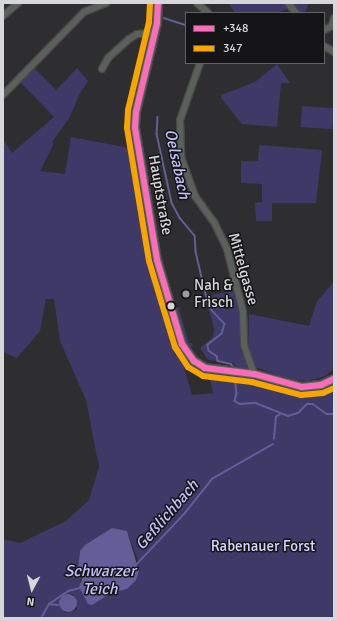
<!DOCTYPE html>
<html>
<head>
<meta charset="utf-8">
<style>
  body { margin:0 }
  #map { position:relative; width:337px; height:621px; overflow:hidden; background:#2e2d2f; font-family:Signika,sans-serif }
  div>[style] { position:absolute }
  .green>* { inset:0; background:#3f3967; transform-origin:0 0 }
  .water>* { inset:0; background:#635d98 }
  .round { border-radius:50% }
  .stream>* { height:1.5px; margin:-0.75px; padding:0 0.75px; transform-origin:0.75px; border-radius:0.75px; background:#635d98 }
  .roads { filter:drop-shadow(1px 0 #49484a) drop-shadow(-1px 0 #49484a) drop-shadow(0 1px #49484a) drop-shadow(0 -1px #49484a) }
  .minor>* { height:6px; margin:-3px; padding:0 3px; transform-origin:3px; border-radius:3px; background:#5b605b }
  .major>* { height:8px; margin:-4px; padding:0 4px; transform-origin:4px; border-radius:4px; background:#636c62 }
  .bus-1>* { height:6px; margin:-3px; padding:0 3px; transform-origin:3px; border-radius:3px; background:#fb6dba }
  .bus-2>* { height:6px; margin:-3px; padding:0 3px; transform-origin:3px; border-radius:3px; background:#f7a600 }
  .dots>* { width:11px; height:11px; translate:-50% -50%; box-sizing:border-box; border:2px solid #151517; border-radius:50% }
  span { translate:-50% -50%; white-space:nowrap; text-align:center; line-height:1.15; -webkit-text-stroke:3px #151517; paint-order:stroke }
  .street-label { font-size:15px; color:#d7d7d9 }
  .poi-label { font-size:15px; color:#d7d7d9 }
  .left { translate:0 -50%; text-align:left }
  .park-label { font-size:15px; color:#d7d6fc }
  .water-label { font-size:16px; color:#c3bff7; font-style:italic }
  .frame { position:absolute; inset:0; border:4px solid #d7d7d9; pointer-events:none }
  .legend { position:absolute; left:185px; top:12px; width:140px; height:52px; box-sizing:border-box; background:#151517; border:1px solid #636365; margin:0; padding:5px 7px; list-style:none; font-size:12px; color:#d7d7d9 }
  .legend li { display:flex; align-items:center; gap:8px; height:20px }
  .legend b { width:20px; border:1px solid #636365 }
  .north { position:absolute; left:12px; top:569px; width:40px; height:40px; -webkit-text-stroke:3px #151517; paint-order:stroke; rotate:187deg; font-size:11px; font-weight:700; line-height:16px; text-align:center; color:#d7d7d9 }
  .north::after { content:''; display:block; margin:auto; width:14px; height:18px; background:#d7d7d9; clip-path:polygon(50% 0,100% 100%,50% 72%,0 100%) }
</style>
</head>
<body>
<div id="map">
  <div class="green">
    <div style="clip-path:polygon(228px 3px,309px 3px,305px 13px,296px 13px,290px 8px,277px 13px,235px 13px)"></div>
    <div style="clip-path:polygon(277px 64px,290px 83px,281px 83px,277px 127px,242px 124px,221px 98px,221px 95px,255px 82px)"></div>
    <div style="clip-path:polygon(evenodd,33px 67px,56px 90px,77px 68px,88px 81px,79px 95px,70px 117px,52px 142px,54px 143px,40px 171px,65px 174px,71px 137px,135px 149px,154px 265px,192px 395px,213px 393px,209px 375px,233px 375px,233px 378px,237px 378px,237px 375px,265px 380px,294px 390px,322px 390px,334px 384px,334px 618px,3px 618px,3px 539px,20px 543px,66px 521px,89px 500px,99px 467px,86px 400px,60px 341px,54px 299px,46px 299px,40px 331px,17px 358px,3px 352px,3px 139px,12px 153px,54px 117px,20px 82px,33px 67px,127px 531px,139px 563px,127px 589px,111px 593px,95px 602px,80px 582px,83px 577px,78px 567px,80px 551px,93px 541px,127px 531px,33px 67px,69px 594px,73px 594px,77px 610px,65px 613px,60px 598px,69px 594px)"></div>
    <div style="left:302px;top:106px;width:32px;height:21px;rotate:4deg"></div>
    <div style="clip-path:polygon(259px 145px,322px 150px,316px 203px,272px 203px,272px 221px,256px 221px,255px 203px,262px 202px,262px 184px,241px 183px,241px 161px,258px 161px)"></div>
    <div style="clip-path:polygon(334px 282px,334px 369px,325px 376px,309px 381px,291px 380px,255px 367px,248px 350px,249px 314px,309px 326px,317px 301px)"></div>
    <div style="clip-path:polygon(234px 291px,239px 311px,241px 351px,250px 368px,238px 368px,233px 363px,208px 360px,200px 348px,213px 337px,214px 328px,205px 296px)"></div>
    <div style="clip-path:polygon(179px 307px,182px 308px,179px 309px,189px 343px,192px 343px,193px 346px,189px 347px,175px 310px)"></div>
  </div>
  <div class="water">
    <div style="clip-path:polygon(112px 528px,127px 531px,139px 571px,136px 580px,127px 589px,111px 593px,92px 605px,88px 604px,79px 587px,83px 577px,78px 567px,80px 551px,85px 545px)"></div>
    <div class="round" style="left:59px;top:594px;width:18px;height:18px"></div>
  </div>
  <div class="stream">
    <div style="left:164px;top:18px;width:22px;rotate:18deg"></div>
    <div style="left:158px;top:117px;width:17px;rotate:93deg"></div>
    <div style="left:157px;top:134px;width:71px;rotate:77.7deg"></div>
    <div style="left:172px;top:203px;width:17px;rotate:62deg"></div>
    <div style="left:180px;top:218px;width:23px;rotate:50deg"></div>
    <div style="left:195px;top:236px;width:16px;rotate:86deg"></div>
    <div style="left:196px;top:252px;width:57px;rotate:76.7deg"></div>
    <div style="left:209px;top:307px;width:23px;rotate:47deg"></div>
    <div style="left:225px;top:324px;width:10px;rotate:107deg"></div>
    <div style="left:222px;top:334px;width:18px;rotate:142deg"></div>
    <div style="left:208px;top:345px;width:6px;rotate:81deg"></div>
    <div style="left:209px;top:351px;width:9px;rotate:32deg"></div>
    <div style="left:217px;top:356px;width:5px;rotate:79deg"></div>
    <div style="left:218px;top:361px;width:13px;rotate:13deg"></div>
    <div style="left:231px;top:364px;width:6px;rotate:45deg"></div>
    <div style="left:235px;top:375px;width:18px;rotate:84deg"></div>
    <div style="left:237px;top:393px;width:8px;rotate:104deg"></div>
    <div style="left:235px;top:401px;width:6px;rotate:31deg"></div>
    <div style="left:240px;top:404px;width:16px;rotate:-4deg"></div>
    <div style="left:256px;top:403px;width:35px;rotate:22deg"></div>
    <div style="left:288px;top:416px;width:10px;rotate:-17deg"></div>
    <div style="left:298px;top:413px;width:13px;rotate:-45deg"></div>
    <div style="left:307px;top:404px;width:6px"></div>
    <div style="left:313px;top:404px;width:17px;rotate:36deg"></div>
    <div style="left:327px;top:414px;width:7px"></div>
    <div style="left:274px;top:439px;width:22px;rotate:-85deg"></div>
    <div style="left:276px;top:417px;width:5px;rotate:-37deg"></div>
    <div style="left:137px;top:564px;width:70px;rotate:-46.7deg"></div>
    <div style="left:185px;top:513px;width:43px;rotate:-51.5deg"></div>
    <div style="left:212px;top:479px;width:70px;rotate:-29.8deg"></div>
    <div style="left:49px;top:604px;width:23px;rotate:-34deg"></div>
    <div style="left:68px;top:591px;width:12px;rotate:-14deg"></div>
    <div style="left:41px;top:618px;width:16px;rotate:-60deg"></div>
    <div style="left:49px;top:604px;width:9px;rotate:6deg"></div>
  </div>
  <div class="roads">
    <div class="minor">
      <div style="left:197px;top:3px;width:15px;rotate:42deg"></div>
      <div style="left:288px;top:3px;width:13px;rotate:51deg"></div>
      <div style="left:3px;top:16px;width:20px;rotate:-41deg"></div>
      <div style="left:324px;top:30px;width:9px;rotate:-27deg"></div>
      <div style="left:332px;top:26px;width:8px;rotate:-76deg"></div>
      <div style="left:324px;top:46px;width:12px;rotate:31deg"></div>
      <div style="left:200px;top:63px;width:60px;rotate:109.3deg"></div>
      <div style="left:180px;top:120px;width:37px;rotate:88deg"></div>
      <div style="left:181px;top:157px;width:41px;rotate:70.3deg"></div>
      <div style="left:195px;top:196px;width:32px;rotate:54deg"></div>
      <div style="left:214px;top:222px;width:30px;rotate:64deg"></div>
      <div style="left:227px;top:249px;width:65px;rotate:75.7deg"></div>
      <div style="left:243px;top:312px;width:33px;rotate:88deg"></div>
      <div style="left:244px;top:345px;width:31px;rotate:71deg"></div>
      <div style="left:102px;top:69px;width:13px;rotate:-61deg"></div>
      <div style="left:108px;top:58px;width:28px;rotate:-42deg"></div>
      <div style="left:129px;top:39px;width:9px;rotate:-32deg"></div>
      <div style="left:137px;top:34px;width:18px;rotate:-3deg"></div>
      <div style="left:3px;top:95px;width:116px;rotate:-45.7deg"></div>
      <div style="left:84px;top:12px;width:24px;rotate:-22deg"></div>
    </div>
    <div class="major">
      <div style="left:158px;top:3px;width:20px;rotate:93deg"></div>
      <div style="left:157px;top:23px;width:91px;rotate:103.3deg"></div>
      <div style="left:136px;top:112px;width:16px;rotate:94deg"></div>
      <div style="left:135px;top:128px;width:134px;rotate:80.5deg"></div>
      <div style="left:157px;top:260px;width:88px;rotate:73.4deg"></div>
      <div style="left:182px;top:344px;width:21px;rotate:55deg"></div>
      <div style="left:194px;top:361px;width:13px;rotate:32deg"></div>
      <div style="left:205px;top:368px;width:49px;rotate:7deg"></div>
      <div style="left:254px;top:374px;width:50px;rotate:15.2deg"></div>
      <div style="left:302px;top:387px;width:19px;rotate:-6deg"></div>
      <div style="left:321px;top:385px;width:14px;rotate:-25deg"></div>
    </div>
  </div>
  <div class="bus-1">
    <div style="left:158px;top:3px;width:20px;rotate:93deg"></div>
    <div style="left:157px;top:23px;width:91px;rotate:103.3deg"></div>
    <div style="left:136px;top:112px;width:16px;rotate:94deg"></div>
    <div style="left:135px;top:128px;width:134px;rotate:80.5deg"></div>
    <div style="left:157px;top:260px;width:88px;rotate:73.4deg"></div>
    <div style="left:182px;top:344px;width:21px;rotate:55deg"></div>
    <div style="left:194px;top:361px;width:13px;rotate:32deg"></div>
    <div style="left:205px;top:368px;width:49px;rotate:7deg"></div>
    <div style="left:254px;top:374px;width:50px;rotate:15.2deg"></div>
    <div style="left:302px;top:387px;width:19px;rotate:-6deg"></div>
    <div style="left:321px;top:385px;width:14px;rotate:-25deg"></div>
  </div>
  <div class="bus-2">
    <div style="left:150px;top:3px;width:19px;rotate:93deg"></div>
    <div style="left:149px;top:22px;width:90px;rotate:103.4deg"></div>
    <div style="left:128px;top:110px;width:18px;rotate:93deg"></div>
    <div style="left:127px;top:128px;width:135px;rotate:80.6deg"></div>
    <div style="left:149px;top:261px;width:90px;rotate:73.2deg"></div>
    <div style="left:175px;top:347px;width:24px;rotate:57deg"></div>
    <div style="left:188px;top:367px;width:17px;rotate:31deg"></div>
    <div style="left:203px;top:376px;width:49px;rotate:7deg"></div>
    <div style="left:252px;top:382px;width:51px;rotate:14.9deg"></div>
    <div style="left:301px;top:395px;width:22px;rotate:-5deg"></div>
    <div style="left:323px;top:393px;width:12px;rotate:-24deg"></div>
  </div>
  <div class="dots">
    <div style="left:186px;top:294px;background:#9c9c9e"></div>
    <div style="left:171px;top:306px;background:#d7d7d9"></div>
  </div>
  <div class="street-label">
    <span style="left:160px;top:195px;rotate:80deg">Hauptstraße</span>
    <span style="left:243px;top:269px;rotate:74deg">Mittelgasse</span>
  </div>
  <div class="poi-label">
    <span class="left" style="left:194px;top:294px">Nah &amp;<br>Frisch</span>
  </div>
  <div class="park-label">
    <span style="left:263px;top:547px">Rabenauer Forst</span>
  </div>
  <div class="water-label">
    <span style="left:177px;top:164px;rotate:78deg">Oelsabach</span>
    <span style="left:167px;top:515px;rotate:-49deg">Geßlichbach</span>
    <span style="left:100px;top:580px">Schwarzer<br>Teich</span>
  </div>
  <div class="frame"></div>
  <ul class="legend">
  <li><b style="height:5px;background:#fb6dba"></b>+348</li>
  <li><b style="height:5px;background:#f7a600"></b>347</li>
  </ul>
  <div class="north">N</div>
</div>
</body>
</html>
